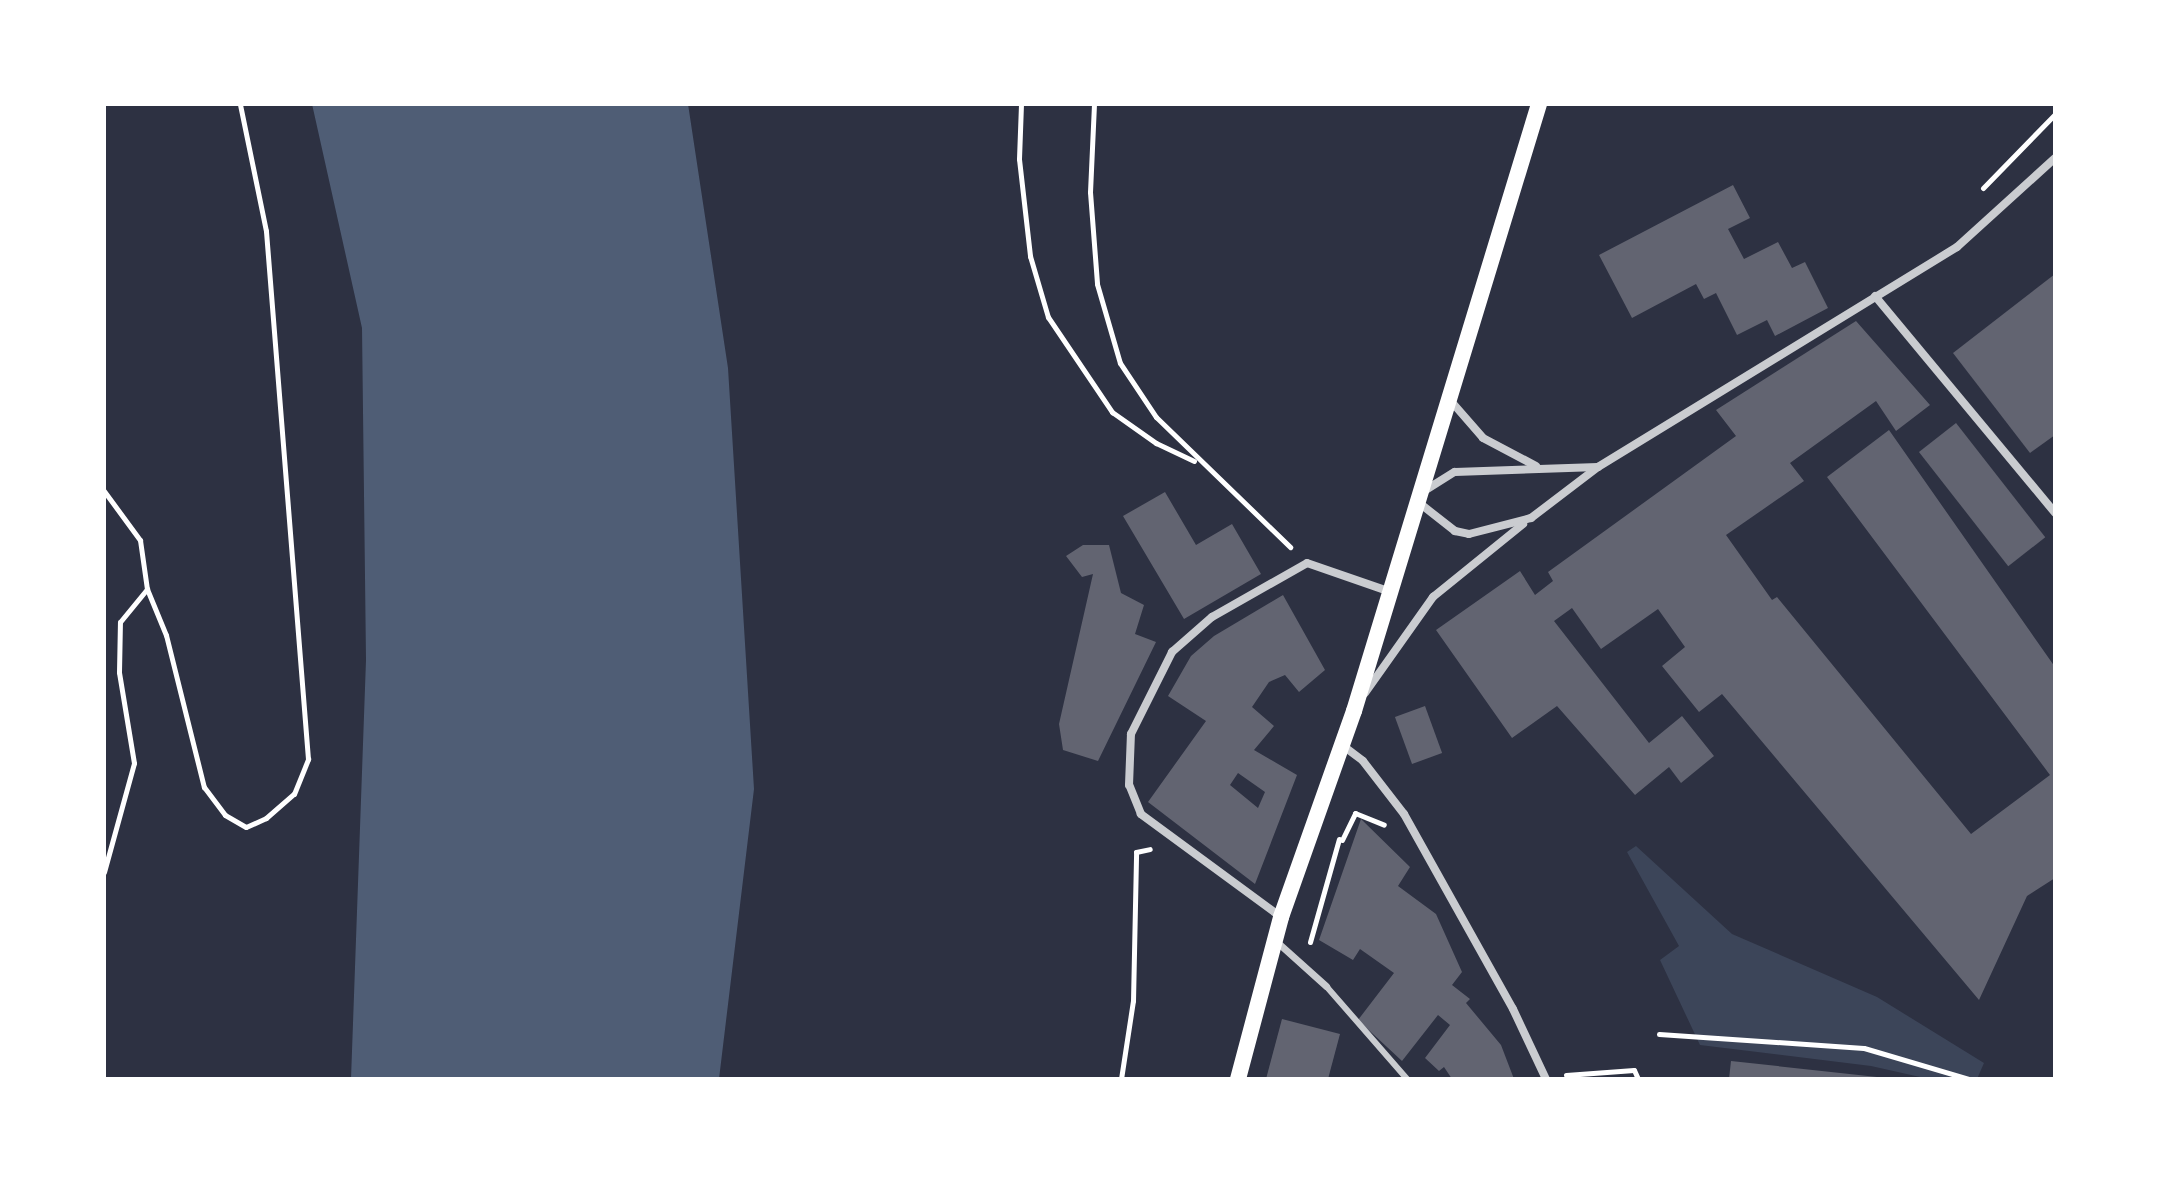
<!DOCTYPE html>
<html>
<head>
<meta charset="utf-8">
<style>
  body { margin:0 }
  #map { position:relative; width:2159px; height:1183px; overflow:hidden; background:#2d3142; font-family:"Source Serif 4",serif }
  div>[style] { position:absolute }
  .green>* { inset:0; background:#3c4559 }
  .water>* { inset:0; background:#4f5d75 }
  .building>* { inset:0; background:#626471; transform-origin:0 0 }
  .path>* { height:5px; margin:-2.5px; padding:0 2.5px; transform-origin:2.5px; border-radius:2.5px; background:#fff }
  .service>* { height:6px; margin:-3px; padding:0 3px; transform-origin:3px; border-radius:3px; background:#caccd0 }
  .pedestrian>* { height:7px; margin:-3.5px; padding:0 3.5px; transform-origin:3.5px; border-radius:3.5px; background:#caccd0 }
  .minor>* { height:8px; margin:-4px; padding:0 4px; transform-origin:4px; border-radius:4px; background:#caccd0 }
  .secondary>* { height:16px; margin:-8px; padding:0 8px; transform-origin:8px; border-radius:8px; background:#fff }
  span { translate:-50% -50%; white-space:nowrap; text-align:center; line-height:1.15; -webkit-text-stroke:8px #fff; paint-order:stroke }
  .frame { position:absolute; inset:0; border:106px solid #fff; pointer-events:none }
</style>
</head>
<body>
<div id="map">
  <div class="green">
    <div style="clip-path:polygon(1636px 846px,1732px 934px,1877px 997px,1984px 1063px,1977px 1079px,1929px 1079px,1871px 1066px,1700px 1045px,1660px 960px,1679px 946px,1627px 852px)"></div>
  </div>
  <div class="water">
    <div style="clip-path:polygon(312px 104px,688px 104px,728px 368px,754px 789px,719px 1079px,351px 1079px,366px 660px,362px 328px)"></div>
  </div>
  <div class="building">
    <div style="clip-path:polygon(1733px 185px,1750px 218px,1728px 229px,1744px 259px,1778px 242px,1792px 268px,1805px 262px,1828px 308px,1775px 336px,1767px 320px,1737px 335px,1716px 293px,1704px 299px,1696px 284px,1632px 318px,1599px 255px)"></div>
    <div style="clip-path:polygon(2055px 274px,2055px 435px,2030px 453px,1953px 353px)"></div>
    <div style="clip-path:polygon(1856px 321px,1930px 405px,1896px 431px,1876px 401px,1790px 463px,1804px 481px,1726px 535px,1772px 600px,1777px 597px,1971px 834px,2050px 775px,1827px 477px,1889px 430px,2055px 667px,2055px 878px,2027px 896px,1979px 1000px,1722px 694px,1699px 712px,1662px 666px,1685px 647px,1658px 609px,1601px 649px,1572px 608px,1554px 621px,1649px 743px,1682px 716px,1714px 756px,1681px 783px,1669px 767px,1635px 795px,1557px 706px,1512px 738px,1436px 630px,1520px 571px,1535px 595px,1553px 581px,1548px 572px,1736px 436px,1716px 410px)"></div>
    <div style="left:1956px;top:423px;width:145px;height:47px;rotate:52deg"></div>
    <div style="clip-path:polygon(1165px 492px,1196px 545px,1232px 524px,1261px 574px,1184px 619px,1123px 516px)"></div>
    <div style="clip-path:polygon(1083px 545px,1109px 545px,1121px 593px,1144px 605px,1135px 634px,1156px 642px,1098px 761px,1063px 750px,1059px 724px,1093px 574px,1082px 577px,1066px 556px)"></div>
    <div style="clip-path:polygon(evenodd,1283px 595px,1325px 670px,1299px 692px,1285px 675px,1269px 682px,1252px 707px,1274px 726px,1254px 750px,1297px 775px,1255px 884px,1148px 802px,1206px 721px,1168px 696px,1191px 656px,1214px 636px,1283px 595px,1238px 773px,1265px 792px,1258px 808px,1230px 785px,1238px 773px)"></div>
    <div style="left:1425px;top:706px;width:50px;height:32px;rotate:70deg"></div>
    <div style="clip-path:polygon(1361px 819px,1410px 867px,1398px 886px,1436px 914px,1462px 972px,1452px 985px,1470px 999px,1466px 1003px,1501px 1045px,1514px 1079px,1452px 1079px,1444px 1067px,1439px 1071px,1425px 1058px,1450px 1025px,1438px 1015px,1402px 1061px,1358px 1020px,1394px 973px,1360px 949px,1353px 960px,1319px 940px)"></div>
    <div style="clip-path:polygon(1282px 1019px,1340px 1034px,1328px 1079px,1266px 1079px)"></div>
    <div style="clip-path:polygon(1731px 1061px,1877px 1077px,1877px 1079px,1729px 1079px)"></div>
  </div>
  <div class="path">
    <div style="left:1021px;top:104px;width:55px;rotate:92.1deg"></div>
    <div style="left:1019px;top:159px;width:98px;rotate:83.5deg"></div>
    <div style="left:1030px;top:256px;width:64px;rotate:73.6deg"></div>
    <div style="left:1048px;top:317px;width:115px;rotate:56deg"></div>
    <div style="left:1112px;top:412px;width:54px;rotate:35.2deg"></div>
    <div style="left:1156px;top:443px;width:42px;rotate:25.3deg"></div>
    <div style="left:1094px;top:104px;width:88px;rotate:92.6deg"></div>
    <div style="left:1090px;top:192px;width:92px;rotate:85.6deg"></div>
    <div style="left:1097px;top:284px;width:82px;rotate:73.8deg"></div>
    <div style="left:1120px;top:363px;width:65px;rotate:56.3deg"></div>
    <div style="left:1156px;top:417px;width:187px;rotate:44.1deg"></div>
    <div style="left:1983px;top:188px;width:103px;rotate:-45.8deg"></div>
    <div style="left:104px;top:491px;width:61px;rotate:53.7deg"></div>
    <div style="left:140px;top:540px;width:49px;rotate:81.9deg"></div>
    <div style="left:147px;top:589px;width:50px;rotate:67.6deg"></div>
    <div style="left:166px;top:635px;width:157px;rotate:76deg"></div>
    <div style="left:204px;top:787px;width:35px;rotate:53deg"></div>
    <div style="left:225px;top:815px;width:24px;rotate:30deg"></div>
    <div style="left:246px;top:827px;width:22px;rotate:-24deg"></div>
    <div style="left:266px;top:818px;width:37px;rotate:-41deg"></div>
    <div style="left:294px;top:794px;width:38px;rotate:-68deg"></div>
    <div style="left:308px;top:759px;width:530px;rotate:-94.55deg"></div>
    <div style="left:266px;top:231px;width:130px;rotate:-101.6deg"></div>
    <div style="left:1342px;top:840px;width:30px;rotate:-64deg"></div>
    <div style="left:1355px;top:813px;width:31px;rotate:22deg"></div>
    <div style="left:104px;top:872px;width:113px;rotate:-74.6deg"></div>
    <div style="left:134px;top:763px;width:92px;rotate:-99.4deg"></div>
    <div style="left:119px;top:672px;width:50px;rotate:-88.9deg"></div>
    <div style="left:120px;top:622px;width:43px;rotate:-50.7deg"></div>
    <div style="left:1310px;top:942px;width:107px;rotate:-74.3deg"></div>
    <div style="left:1659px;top:1034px;width:205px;rotate:3.9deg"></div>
    <div style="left:1864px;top:1048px;width:109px;rotate:16.4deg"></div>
    <div style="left:1566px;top:1075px;width:68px;rotate:-4.2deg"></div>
    <div style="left:1634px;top:1070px;width:10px;rotate:66deg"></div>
    <div style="left:1121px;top:1079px;width:79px;rotate:-81.3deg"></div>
    <div style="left:1133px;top:1001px;width:149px;rotate:-88.8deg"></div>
    <div style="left:1136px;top:852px;width:14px;rotate:-12deg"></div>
  </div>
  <div class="service">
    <div style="left:1326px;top:986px;width:123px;rotate:48.9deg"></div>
  </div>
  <div class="pedestrian">
    <div style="left:1277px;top:942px;width:66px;rotate:41.9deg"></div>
  </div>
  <div class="minor">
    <div style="left:1875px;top:296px;width:282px;rotate:50.3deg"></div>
    <div style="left:1450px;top:400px;width:50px;rotate:49deg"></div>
    <div style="left:1483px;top:438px;width:60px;rotate:27.8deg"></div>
    <div style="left:1424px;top:491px;width:36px;rotate:-32deg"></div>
    <div style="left:1455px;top:472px;width:143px;rotate:-2deg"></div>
    <div style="left:1418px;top:502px;width:47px;rotate:38.1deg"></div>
    <div style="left:1455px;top:531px;width:14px;rotate:12deg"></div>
    <div style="left:1469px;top:534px;width:64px;rotate:-14.5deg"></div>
    <div style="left:1531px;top:518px;width:84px;rotate:-37.3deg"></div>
    <div style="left:1598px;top:467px;width:421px;rotate:-31.5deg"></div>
    <div style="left:1957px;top:247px;width:132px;rotate:-42.2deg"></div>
    <div style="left:1365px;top:693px;width:118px;rotate:-54.7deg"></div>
    <div style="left:1433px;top:597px;width:116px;rotate:-39deg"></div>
    <div style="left:1342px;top:745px;width:26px;rotate:37deg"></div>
    <div style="left:1363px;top:761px;width:67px;rotate:52.3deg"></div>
    <div style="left:1404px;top:814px;width:223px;rotate:60.8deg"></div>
    <div style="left:1513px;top:1009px;width:77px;rotate:64.8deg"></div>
    <div style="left:1281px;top:917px;width:174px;rotate:-143.7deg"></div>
    <div style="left:1141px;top:814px;width:31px;rotate:-112deg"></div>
    <div style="left:1129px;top:785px;width:51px;rotate:-87.8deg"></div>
    <div style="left:1131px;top:734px;width:92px;rotate:-63.4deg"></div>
    <div style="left:1172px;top:652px;width:53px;rotate:-41.2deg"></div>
    <div style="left:1212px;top:617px;width:109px;rotate:-29.6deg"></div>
    <div style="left:1307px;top:563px;width:86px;rotate:19.1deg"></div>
  </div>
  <div class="secondary">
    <div style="left:1238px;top:1079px;width:168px;rotate:-75.1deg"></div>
    <div style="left:1281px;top:917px;width:219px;rotate:-70.5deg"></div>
    <div style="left:1354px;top:711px;width:635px;rotate:-73.05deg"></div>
  </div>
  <div class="frame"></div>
</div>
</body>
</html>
